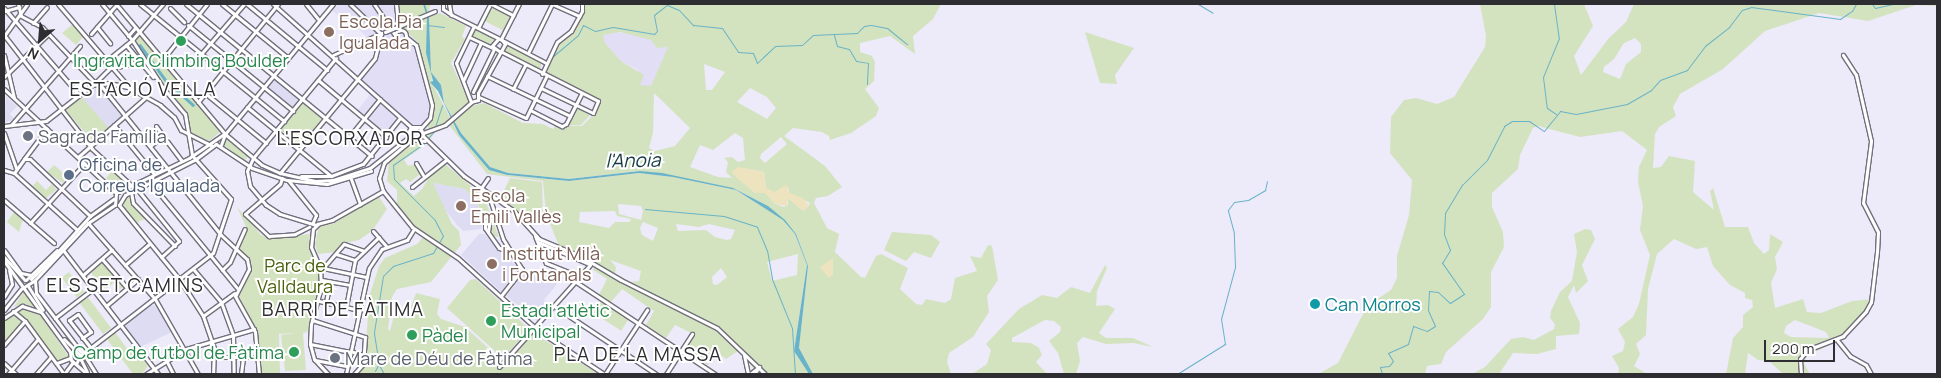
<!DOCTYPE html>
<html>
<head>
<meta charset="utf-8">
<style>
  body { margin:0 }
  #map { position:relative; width:1941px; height:378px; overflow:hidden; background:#edeafa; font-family:Manrope,sans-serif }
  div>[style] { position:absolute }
  .built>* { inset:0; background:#e2def5 }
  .education>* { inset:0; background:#dedcf2; transform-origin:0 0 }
  .green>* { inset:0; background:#d4e3bf; transform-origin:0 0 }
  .sand>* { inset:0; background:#ede3be }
  .water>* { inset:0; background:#69b3c8 }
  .stream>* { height:1px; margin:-0.5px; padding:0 0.5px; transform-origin:0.5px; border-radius:0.5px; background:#69b3c8 }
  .canal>* { height:2.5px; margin:-1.25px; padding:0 1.25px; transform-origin:1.25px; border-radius:1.25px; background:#69b3c8 }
  .roads { filter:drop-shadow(1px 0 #726f7d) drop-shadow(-1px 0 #726f7d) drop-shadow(0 1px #726f7d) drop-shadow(0 -1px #726f7d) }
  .minor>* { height:3px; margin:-1.5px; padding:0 1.5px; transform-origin:1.5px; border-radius:1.5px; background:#fff }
  .minor>.ring { margin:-1.5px; padding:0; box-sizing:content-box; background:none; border:3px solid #fff; border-radius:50% }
  .bridges { filter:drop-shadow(1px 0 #726f7d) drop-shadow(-1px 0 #726f7d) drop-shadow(0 1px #726f7d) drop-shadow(0 -1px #726f7d) }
  .minor-bridge>* { height:3px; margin:-1.5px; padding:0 1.5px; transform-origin:1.5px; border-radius:1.5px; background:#fff }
  .dots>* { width:14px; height:14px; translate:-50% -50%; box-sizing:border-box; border:2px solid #fff; border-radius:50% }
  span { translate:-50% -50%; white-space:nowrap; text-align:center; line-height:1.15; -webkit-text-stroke:4px #fff; paint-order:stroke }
  .education-label { font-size:18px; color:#785e54 }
  .left { translate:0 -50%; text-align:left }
  .leisure-label { font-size:18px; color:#27864d }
  .right { translate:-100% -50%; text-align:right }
  .worship-label { font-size:18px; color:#5b616d }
  .service-label { font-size:18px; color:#4e5e75 }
  .park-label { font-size:18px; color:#486009 }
  .culture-label { font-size:18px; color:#0d838f }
  .neighbourhood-label { font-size:19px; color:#2e2d32; letter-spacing:1px }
  .water-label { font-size:19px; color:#163a43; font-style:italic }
  .frame { position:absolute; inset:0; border:5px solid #2e2d32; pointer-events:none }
  .north { position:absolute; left:15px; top:15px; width:50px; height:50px; -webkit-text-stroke:4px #fff; paint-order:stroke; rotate:207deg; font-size:14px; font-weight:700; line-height:20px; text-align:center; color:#2e2d32 }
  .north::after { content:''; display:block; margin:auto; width:18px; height:22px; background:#2e2d32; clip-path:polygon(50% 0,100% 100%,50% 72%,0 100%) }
  .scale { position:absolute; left:1764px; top:340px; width:71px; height:22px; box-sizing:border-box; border:2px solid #2e2d32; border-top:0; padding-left:6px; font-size:15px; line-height:18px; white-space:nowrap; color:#2e2d32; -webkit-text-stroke:4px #fff; paint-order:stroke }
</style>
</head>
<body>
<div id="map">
  <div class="built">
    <div style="clip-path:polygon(335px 4px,398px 4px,403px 28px,418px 42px,434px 104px,434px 113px,428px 125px,409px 126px,400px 118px,386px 137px,357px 111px,371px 93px,357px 80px,376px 58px,380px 39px,378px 34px,368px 38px,350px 21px,347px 24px,330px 8px)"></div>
    <div style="clip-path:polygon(616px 32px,635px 34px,669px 47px,651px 87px,640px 85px,638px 70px,621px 61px,606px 45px,602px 35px)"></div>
  </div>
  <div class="education">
    <div style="clip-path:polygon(273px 79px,299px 98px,293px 108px,268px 88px)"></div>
    <div style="left:98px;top:86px;width:38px;height:20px;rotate:49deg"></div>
    <div style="clip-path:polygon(6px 97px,17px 106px,10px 114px,15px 119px,4px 123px)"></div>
    <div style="clip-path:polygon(433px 183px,465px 189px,486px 217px,481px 229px,463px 231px,457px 225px,445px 210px)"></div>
    <div style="clip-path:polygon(479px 234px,484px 234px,517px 267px,516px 277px,501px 292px,461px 255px)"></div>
    <div style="clip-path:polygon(527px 270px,539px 279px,547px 275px,557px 284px,544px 300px,550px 306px,537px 321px,506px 296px)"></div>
    <div style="clip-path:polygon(151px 305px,156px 306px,172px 332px,140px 347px,126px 328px,126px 323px)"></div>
  </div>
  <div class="green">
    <div style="clip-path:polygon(evenodd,398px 4px,423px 4px,426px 10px,432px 83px,459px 135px,489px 170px,507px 175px,569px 181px,639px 173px,673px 177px,736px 190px,784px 220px,795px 234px,807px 265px,794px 351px,809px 374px,759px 374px,738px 351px,726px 359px,716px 352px,708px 365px,684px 350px,694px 335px,691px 333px,675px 325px,666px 338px,646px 325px,654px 311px,622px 289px,611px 302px,599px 295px,607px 279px,593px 270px,594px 267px,561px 251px,546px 214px,543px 181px,487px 174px,449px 125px,434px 133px,425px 145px,404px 160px,408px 166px,415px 164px,420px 174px,410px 182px,406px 179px,400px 183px,414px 196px,422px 189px,433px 171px,444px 163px,484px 197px,499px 237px,493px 236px,490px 221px,465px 189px,433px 183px,452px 224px,459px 231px,461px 245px,431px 282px,397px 289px,392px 297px,388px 329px,390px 331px,394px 315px,407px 318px,416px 293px,440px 299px,437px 314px,441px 319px,465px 327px,504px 362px,532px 332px,598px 374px,356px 374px,365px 362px,369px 297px,379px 266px,385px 258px,417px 244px,426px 234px,413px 225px,397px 204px,397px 190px,387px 181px,389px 161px,407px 146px,424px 141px,429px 135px,428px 125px,434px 113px,418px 42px,403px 28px,398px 4px,618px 204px,641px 206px,643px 211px,641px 220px,619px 214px,618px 204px,398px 4px,615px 211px,617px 216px,631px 219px,630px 222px,615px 222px,609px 228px,579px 222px,580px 212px,615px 211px,398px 4px,643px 222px,658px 228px,653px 241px,642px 235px,640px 228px,643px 222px,398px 4px,676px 224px,699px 227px,709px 224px,735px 230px,731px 239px,727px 240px,715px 237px,706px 230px,678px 231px,676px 224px,398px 4px,798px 254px,797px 275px,772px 281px,767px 262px,798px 254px,398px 4px,610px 260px,641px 271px,639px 281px,631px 282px,615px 274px,616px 267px,610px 260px,398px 4px,721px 268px,727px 277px,717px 285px,713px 284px,712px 277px,721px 268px)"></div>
    <div style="clip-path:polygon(evenodd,425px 4px,431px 4px,429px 9px,432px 16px,440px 13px,466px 26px,462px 37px,465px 39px,451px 63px,471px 106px,484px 103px,523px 123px,543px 124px,553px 129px,556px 125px,582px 126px,593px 115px,599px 103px,597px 99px,545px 72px,556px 45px,572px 33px,585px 4px,941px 4px,933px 19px,913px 36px,915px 54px,890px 36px,860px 43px,860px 52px,872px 56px,875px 62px,874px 81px,865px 89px,879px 108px,876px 116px,851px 133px,830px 140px,829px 136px,822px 132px,793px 128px,784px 136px,825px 166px,842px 187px,828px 196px,816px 198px,814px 203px,827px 228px,839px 234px,835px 252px,861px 277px,865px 278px,876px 256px,881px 254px,908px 268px,900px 289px,916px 304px,922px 305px,926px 299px,945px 303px,951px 299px,955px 278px,977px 271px,970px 256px,981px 258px,988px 245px,992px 246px,998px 280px,987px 296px,989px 312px,973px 337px,949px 353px,947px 362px,951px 374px,813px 374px,799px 348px,808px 266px,796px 234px,768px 206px,735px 189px,640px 171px,569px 179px,508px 173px,490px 167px,461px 133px,444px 103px,441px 85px,431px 72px,429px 18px,425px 4px,620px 32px,651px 40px,657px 48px,668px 47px,651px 86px,640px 85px,644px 75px,621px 61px,605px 43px,603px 35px,620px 32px,425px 4px,704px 64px,725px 72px,712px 90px,706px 90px,704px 64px,425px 4px,750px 88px,767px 97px,776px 108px,767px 119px,737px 102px,750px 88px,425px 4px,654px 93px,690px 128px,675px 146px,655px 151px,649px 148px,653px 133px,654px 93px,425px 4px,735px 133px,743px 138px,745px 160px,738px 162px,732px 157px,724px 158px,728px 162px,726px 172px,732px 178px,718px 177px,690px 167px,700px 145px,713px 150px,735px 133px,425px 4px,781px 137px,787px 144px,765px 163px,760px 158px,761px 154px,781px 137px,425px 4px,742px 168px,764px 172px,766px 188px,774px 193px,788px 187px,789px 193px,810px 203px,808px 207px,803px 211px,788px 198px,788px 205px,784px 207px,775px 204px,765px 193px,753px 191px,732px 172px,742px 168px)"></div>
    <div style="clip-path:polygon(evenodd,1480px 4px,1584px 4px,1593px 26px,1574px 56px,1581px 75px,1609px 38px,1626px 22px,1634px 4px,1937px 4px,1937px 6px,1916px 5px,1868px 21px,1819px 13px,1765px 31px,1723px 69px,1680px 94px,1673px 107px,1676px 116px,1659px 127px,1655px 134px,1653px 168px,1661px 167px,1669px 156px,1695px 161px,1693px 192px,1714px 210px,1710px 191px,1713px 188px,1725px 227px,1748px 227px,1754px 243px,1764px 254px,1769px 250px,1770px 234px,1783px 242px,1775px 257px,1777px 269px,1771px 283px,1775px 308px,1803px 299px,1807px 312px,1821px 313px,1852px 301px,1874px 299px,1866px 315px,1845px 338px,1806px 356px,1804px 364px,1810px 374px,1783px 374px,1769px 361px,1758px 360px,1748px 353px,1745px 374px,1726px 374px,1733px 338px,1743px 327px,1743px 315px,1753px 307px,1752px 300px,1745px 298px,1745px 293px,1730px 285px,1713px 266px,1707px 247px,1696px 249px,1674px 239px,1657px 254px,1648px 289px,1646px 335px,1636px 344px,1640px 354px,1634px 366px,1647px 374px,1618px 374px,1619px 368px,1612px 356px,1623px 351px,1625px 342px,1618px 329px,1633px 317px,1639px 304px,1650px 255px,1640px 230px,1643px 206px,1638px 182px,1639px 167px,1647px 150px,1622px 131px,1580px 137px,1538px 126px,1533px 128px,1520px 155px,1518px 169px,1492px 193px,1492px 207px,1503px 232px,1504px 247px,1491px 272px,1491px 307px,1483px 319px,1446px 352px,1441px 364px,1427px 366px,1425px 374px,1318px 374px,1338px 363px,1367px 306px,1391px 290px,1397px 278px,1397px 256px,1409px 215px,1412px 180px,1390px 153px,1391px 117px,1404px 100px,1416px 98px,1437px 104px,1454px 97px,1485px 47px,1486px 36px,1480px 4px,1635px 38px,1641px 44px,1641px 52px,1626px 64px,1620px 79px,1603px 72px,1604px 67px,1614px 59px,1624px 43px,1635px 38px,1480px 4px,1795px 320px,1826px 332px,1829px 338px,1791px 337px,1784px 333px,1786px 326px,1795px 320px)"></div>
    <div style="left:490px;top:7px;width:22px;height:15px;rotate:27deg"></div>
    <div style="clip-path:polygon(73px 24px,83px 37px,76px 45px,62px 33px)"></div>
    <div style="left:475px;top:29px;width:21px;height:8px;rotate:25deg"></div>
    <div style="clip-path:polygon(1085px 32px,1134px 48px,1115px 75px,1117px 84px,1100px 83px)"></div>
    <div style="clip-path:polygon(141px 36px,181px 84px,220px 132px,209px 141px,190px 132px,186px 114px,162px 85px,135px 41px)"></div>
    <div style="clip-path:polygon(508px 46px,541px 63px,541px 68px,536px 69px,505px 52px)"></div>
    <div style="left:81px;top:96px;width:43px;height:21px;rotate:49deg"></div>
    <div style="left:302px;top:102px;width:26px;height:36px;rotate:39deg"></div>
    <div style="clip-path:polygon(576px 107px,591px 114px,581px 125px,567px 125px)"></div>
    <div style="left:226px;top:139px;width:28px;height:6px;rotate:38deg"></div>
    <div style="clip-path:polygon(54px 165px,68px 177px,63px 183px,47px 172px)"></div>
    <div style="clip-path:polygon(113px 170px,127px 183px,126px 186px,117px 188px,106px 178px)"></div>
    <div style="clip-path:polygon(510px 178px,542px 182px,543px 213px,527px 219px,501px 197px)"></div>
    <div style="clip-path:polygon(37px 181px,46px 190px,52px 184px,56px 190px,45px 199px,31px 188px)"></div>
    <div style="clip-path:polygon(129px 195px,132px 203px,147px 218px,138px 222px,138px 228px,124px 211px,124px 199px)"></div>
    <div style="clip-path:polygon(379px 197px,387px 209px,372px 231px,359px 240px,345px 243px,336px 252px,318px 254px,315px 244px,319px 226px,332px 224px)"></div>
    <div style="clip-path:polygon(237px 207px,261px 235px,269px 239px,310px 234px,309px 245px,319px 272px,319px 289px,307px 332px,303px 333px,306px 370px,285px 371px,281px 335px,296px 333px,279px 334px,280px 374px,261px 374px,256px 331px,238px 297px,250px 267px,239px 247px,246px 227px)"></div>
    <div style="clip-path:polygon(14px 212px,23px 219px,19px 232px,7px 222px)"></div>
    <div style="clip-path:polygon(1585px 229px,1591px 230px,1595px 239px,1582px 265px,1588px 281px,1576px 293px,1574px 285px,1568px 297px,1580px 323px,1579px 334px,1556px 336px,1556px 349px,1537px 354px,1513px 353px,1499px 374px,1472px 374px,1485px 367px,1511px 339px,1523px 337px,1534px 340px,1554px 329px,1555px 324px,1550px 318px,1551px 311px,1560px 292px,1572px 281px,1577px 252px,1574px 234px)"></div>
    <div style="clip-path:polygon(892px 232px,931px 235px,940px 242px,931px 258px,914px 252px,906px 261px,884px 250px)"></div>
    <div style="clip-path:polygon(105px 260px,126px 284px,119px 290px,113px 283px,104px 291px,90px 271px)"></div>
    <div style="clip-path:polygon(1105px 265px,1107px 268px,1097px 291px,1096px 306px,1108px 305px,1115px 309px,1099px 333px,1106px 338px,1133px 338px,1153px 347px,1134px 343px,1106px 344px,1083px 337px,1077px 343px,1080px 361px,1076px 374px,1064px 374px,1058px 353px,1049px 341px,1060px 332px,1061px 327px,1054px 321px,1045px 320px,1012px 338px,1012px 342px,1031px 343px,1039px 348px,1042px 355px,1036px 362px,1047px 374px,972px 374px,987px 364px,991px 350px,986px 344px,1019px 309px,1042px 295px,1057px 298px,1071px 287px,1090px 293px)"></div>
    <div style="left:69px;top:272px;width:25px;height:9px;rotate:53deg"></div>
    <div style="clip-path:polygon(476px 279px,529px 329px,509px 352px,497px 353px,447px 308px,470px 280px)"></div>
    <div style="clip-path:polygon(24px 291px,36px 308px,24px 304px,14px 307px)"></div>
    <div style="left:87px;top:296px;width:40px;height:10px;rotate:53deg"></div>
    <div style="left:601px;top:301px;width:33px;height:14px;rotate:33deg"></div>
    <div style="clip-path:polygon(23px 307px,41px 316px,69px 357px,58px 362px,17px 310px)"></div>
    <div style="clip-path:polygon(14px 314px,22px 323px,4px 343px,4px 320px)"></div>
    <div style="clip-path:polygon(115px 332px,128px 350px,134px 346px,148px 366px,142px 374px,133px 374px,106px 338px)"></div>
  </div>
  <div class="sand">
    <div style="clip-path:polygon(738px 167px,764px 172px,766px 188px,774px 192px,786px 185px,789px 193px,803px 198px,809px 206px,803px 211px,788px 198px,787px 206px,775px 204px,765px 193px,755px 193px,738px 179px,732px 172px)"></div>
    <div style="clip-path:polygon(833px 258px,833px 274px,829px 278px,820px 267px)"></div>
  </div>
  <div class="water">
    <div style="clip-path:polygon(423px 4px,425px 4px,429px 18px,431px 72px,441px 85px,444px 103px,461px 133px,490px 167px,508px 173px,569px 179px,640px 171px,662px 173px,733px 188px,768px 206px,785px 220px,796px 234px,808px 266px,799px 348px,813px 374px,809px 374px,794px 351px,807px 265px,795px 234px,783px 220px,736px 190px,673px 177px,639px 173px,569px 181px,507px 175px,489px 170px,459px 135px,438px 91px,430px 82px,433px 81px,426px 53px,427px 17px)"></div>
  </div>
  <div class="stream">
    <div style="left:1198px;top:4px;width:17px;rotate:31deg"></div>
    <div style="left:1554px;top:4px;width:34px;rotate:82deg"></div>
    <div style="left:1559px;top:38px;width:42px;rotate:112.3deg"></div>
    <div style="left:1543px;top:77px;width:31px;rotate:83deg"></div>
    <div style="left:1547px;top:108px;width:11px;rotate:34deg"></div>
    <div style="left:1872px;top:4px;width:5px;rotate:53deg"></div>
    <div style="left:1875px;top:8px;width:18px;rotate:-13deg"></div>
    <div style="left:427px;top:25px;width:17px;rotate:7deg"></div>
    <div style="left:834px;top:35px;width:11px;rotate:75deg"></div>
    <div style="left:837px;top:46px;width:12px;rotate:14deg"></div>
    <div style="left:849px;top:49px;width:14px;rotate:60deg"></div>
    <div style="left:856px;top:61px;width:12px;rotate:9deg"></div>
    <div style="left:868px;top:63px;width:21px;rotate:93deg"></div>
    <div style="left:552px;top:57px;width:34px;rotate:-40deg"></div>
    <div style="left:578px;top:35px;width:11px;rotate:-63deg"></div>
    <div style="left:583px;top:25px;width:13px;rotate:27deg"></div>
    <div style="left:595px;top:31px;width:18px;rotate:-13deg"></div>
    <div style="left:613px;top:27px;width:42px;rotate:9.7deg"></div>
    <div style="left:654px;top:34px;width:4px;rotate:-45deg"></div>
    <div style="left:657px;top:31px;width:16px;rotate:-101deg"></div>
    <div style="left:654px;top:15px;width:16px;rotate:-38deg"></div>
    <div style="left:667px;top:5px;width:13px;rotate:23deg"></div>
    <div style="left:679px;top:10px;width:21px;rotate:47deg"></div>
    <div style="left:693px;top:25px;width:29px;rotate:6deg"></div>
    <div style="left:722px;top:28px;width:29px;rotate:56deg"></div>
    <div style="left:738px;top:52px;width:15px;rotate:4deg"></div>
    <div style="left:753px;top:53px;width:11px;rotate:68deg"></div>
    <div style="left:757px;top:63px;width:25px;rotate:-43deg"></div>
    <div style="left:775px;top:46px;width:27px;rotate:-2deg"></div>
    <div style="left:802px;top:45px;width:15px;rotate:-42deg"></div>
    <div style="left:813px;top:35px;width:44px;rotate:-2.6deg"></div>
    <div style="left:857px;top:33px;width:10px;rotate:-45deg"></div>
    <div style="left:864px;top:26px;width:7px;rotate:-8deg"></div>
    <div style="left:871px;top:25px;width:16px;rotate:11deg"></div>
    <div style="left:887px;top:28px;width:26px;rotate:39deg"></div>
    <div style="left:435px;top:127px;width:23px;rotate:-72deg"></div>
    <div style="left:427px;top:140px;width:11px;rotate:-52deg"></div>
    <div style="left:645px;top:209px;width:79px;rotate:5.1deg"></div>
    <div style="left:724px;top:216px;width:35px;rotate:18deg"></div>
    <div style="left:757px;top:227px;width:25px;rotate:67deg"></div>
    <div style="left:767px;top:250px;width:29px;rotate:80deg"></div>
    <div style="left:772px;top:279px;width:53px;rotate:67.8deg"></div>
    <div style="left:792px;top:328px;width:46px;rotate:86.3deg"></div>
    <div style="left:375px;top:371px;width:7px;rotate:-63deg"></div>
    <div style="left:384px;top:374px;width:10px;rotate:-119deg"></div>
    <div style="left:379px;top:365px;width:33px;rotate:-99deg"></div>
    <div style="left:374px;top:332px;width:57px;rotate:-80.9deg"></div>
    <div style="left:383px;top:276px;width:14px;rotate:-45deg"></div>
    <div style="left:393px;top:266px;width:42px;rotate:-18deg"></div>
    <div style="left:433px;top:253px;width:20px;rotate:-60deg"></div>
    <div style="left:443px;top:236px;width:18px;rotate:-117deg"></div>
    <div style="left:435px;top:220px;width:58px;rotate:-135deg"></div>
    <div style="left:394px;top:179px;width:14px;rotate:-94deg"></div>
    <div style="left:393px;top:165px;width:39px;rotate:-35deg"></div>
    <div style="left:1177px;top:374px;width:57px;rotate:-32deg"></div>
    <div style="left:1225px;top:344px;width:25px;rotate:-99deg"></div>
    <div style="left:1221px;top:319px;width:54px;rotate:-74.9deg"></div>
    <div style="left:1235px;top:267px;width:34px;rotate:-92deg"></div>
    <div style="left:1234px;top:233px;width:24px;rotate:-105deg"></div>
    <div style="left:1228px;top:210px;width:10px;rotate:-53deg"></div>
    <div style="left:1234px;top:202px;width:14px;rotate:-8deg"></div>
    <div style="left:1248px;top:200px;width:20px;rotate:-30deg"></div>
    <div style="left:1265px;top:190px;width:9px;rotate:-77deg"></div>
    <div style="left:1382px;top:374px;width:7px;rotate:-106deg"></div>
    <div style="left:1380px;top:367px;width:9px;rotate:-6deg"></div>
    <div style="left:1389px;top:366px;width:6px;rotate:-51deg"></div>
    <div style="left:1393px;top:361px;width:9px;rotate:-122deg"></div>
    <div style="left:1388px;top:353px;width:22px;rotate:-24deg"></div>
    <div style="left:1408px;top:344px;width:19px;rotate:-74deg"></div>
    <div style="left:1413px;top:326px;width:15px;rotate:20deg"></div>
    <div style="left:1427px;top:331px;width:9px;rotate:-32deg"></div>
    <div style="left:1435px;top:326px;width:17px;rotate:-114deg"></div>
    <div style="left:1428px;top:310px;width:19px;rotate:-87deg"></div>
    <div style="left:1429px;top:291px;width:9px;rotate:6deg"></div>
    <div style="left:1438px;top:292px;width:16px;rotate:43deg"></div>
    <div style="left:1450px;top:303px;width:17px;rotate:-33deg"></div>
    <div style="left:1464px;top:294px;width:38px;rotate:-125deg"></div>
    <div style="left:1442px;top:263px;width:15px;rotate:-58deg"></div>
    <div style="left:1450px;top:250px;width:17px;rotate:-111deg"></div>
    <div style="left:1444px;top:234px;width:21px;rotate:-87deg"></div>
    <div style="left:1445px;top:213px;width:33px;rotate:-59deg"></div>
    <div style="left:1462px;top:185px;width:35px;rotate:-45deg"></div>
    <div style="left:1487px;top:160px;width:38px;rotate:-63deg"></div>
    <div style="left:1504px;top:126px;width:9px;rotate:-32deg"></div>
    <div style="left:1512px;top:121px;width:17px"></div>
    <div style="left:1529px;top:121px;width:18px;rotate:34deg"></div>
    <div style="left:1544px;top:131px;width:26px;rotate:-51deg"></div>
    <div style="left:1560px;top:111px;width:16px;rotate:11deg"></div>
    <div style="left:1576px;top:114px;width:52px;rotate:-11.1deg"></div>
    <div style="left:1627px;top:104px;width:28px;rotate:-30deg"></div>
    <div style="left:1651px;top:90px;width:13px;rotate:-48deg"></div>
    <div style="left:1660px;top:80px;width:29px;rotate:-20deg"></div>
    <div style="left:1687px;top:70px;width:30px;rotate:-53deg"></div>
    <div style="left:1705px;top:46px;width:31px;rotate:-38deg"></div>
    <div style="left:1729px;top:27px;width:21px;rotate:-53deg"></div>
    <div style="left:1742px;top:10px;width:9px;rotate:-18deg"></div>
    <div style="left:1751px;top:7px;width:90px;rotate:7.7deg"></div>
    <div style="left:1840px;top:19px;width:14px;rotate:-34deg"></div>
    <div style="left:1852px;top:11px;width:8px;rotate:-60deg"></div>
  </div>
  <div class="canal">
    <div style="left:140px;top:45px;width:46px;rotate:53.9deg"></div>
    <div style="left:170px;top:84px;width:31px;rotate:42deg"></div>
  </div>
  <div class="roads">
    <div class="minor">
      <div style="left:18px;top:4px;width:12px;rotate:76deg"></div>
      <div style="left:21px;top:16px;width:24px;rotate:28deg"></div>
      <div style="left:42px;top:27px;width:77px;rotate:46.6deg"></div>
      <div style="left:58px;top:4px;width:108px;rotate:49.5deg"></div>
      <div style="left:102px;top:4px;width:47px;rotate:50.2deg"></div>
      <div style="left:132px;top:40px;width:57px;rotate:57.1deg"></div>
      <div style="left:163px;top:88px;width:34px;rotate:50deg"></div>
      <div style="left:185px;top:114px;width:42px;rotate:80.3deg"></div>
      <div style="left:116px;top:4px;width:170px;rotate:50deg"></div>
      <div style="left:225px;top:134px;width:48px;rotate:40deg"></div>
      <div style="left:262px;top:165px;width:20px;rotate:24deg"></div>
      <div style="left:280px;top:173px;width:37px;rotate:13deg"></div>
      <div style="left:316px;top:181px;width:17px;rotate:-3deg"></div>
      <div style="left:333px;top:180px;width:39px;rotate:-18deg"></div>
      <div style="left:370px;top:168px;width:50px;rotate:-38.5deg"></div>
      <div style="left:140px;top:4px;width:186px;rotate:39.1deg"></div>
      <div style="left:186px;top:4px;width:240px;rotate:39.3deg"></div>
      <div style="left:222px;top:4px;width:84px;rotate:39.2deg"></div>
      <div style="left:247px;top:4px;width:104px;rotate:39.5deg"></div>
      <div style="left:273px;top:4px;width:185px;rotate:41.7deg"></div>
      <div style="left:306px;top:4px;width:19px;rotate:51deg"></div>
      <div style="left:350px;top:4px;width:43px;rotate:44.1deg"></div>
      <div style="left:374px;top:4px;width:37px;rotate:56deg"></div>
      <div style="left:396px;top:4px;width:27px;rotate:84deg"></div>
      <div style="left:443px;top:4px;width:5px;rotate:90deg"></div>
      <div style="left:443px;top:9px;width:11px;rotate:34deg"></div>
      <div style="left:452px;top:15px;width:56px;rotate:26.6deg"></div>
      <div style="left:502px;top:40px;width:5px;rotate:53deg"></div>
      <div style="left:505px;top:44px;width:56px;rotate:118.9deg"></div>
      <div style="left:478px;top:93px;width:7px;rotate:90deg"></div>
      <div style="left:478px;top:100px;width:7px;rotate:164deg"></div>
      <div style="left:449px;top:4px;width:11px;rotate:80deg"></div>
      <div style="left:491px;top:4px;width:25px;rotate:27deg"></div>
      <div style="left:552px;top:4px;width:30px;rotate:24deg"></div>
      <div style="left:4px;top:8px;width:115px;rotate:49.2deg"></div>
      <div style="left:170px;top:8px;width:20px;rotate:45deg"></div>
      <div style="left:5px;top:11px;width:15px;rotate:-16deg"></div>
      <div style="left:33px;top:23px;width:21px;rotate:-49deg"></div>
      <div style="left:188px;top:25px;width:136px;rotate:39.3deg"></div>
      <div style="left:97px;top:27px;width:21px;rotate:51deg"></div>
      <div style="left:478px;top:28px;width:27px;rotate:-63deg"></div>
      <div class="ring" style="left:395.5px;top:30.5px;width:8px;height:8px"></div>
      <div style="left:91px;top:34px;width:40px;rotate:-49deg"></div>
      <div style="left:4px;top:35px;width:144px;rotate:52.3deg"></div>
      <div style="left:92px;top:149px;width:56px;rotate:42.8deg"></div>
      <div style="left:4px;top:36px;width:39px;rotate:-54deg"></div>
      <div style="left:128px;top:36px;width:11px;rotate:-49deg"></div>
      <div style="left:406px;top:37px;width:13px;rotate:39deg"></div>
      <div style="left:416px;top:45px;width:62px;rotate:75.1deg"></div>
      <div style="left:432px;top:105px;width:13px;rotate:99deg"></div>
      <div style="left:430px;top:118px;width:13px;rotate:132deg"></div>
      <div style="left:469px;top:37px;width:26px;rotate:25deg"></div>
      <div style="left:498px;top:39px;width:9px;rotate:131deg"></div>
      <div style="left:492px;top:46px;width:9px;rotate:36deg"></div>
      <div style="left:501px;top:39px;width:39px;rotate:-63deg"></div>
      <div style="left:504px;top:41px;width:47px;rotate:27.6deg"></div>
      <div style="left:126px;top:45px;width:42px;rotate:49.8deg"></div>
      <div style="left:500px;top:51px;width:110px;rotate:27deg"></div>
      <div style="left:598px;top:101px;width:13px;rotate:113deg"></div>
      <div style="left:593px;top:113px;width:58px;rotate:-154.3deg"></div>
      <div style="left:528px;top:53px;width:55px;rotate:-63.9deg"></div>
      <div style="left:201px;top:54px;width:66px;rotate:-49.3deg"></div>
      <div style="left:4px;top:55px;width:44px;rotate:76.9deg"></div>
      <div style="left:333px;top:55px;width:54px;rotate:-24.2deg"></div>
      <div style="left:163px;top:59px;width:70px;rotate:-51.3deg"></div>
      <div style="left:105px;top:62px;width:35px;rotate:-39deg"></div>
      <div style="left:132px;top:40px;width:48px;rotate:-49.3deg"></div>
      <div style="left:542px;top:74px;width:35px;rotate:-65deg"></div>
      <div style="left:557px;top:42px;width:18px;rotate:-38deg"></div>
      <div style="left:571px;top:31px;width:23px;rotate:-61deg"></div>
      <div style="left:582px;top:11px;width:7px;rotate:-90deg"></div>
      <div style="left:487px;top:76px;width:92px;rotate:25.7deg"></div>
      <div style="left:4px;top:77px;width:62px;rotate:-44.3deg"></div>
      <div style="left:464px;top:79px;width:40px;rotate:-65deg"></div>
      <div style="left:318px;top:80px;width:89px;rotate:40deg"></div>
      <div style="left:98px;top:82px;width:196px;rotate:51.2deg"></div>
      <div style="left:221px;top:235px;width:35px;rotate:43deg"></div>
      <div style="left:247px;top:259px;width:10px;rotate:79deg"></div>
      <div style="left:249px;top:269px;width:30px;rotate:117deg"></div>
      <div style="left:235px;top:296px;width:41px;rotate:60.9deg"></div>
      <div style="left:255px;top:332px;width:42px;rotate:84.6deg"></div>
      <div style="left:95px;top:83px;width:21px;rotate:-45deg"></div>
      <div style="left:110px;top:68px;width:22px;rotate:-10deg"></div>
      <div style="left:132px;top:64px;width:12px;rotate:-35deg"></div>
      <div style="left:4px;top:89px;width:153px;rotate:42.9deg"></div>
      <div style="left:513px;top:89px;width:27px;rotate:-63deg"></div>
      <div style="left:473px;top:92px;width:48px;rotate:-64deg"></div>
      <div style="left:205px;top:93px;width:79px;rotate:39.3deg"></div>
      <div style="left:479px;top:97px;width:51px;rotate:24.1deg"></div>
      <div style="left:526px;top:118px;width:46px;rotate:-64deg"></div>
      <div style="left:198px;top:102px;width:127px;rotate:-50.8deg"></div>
      <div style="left:471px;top:102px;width:42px;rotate:-111deg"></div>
      <div style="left:456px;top:63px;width:41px;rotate:-64.1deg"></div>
      <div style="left:247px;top:107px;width:109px;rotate:39.4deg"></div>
      <div style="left:530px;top:110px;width:36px;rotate:27deg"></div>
      <div style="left:562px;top:126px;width:4px;rotate:-27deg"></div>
      <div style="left:566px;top:124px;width:34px;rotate:-63deg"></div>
      <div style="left:11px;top:125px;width:105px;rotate:-48.9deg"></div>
      <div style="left:114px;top:125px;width:63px;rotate:50.8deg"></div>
      <div style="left:4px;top:126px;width:42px;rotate:-6.8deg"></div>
      <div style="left:46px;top:121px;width:58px;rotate:-38deg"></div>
      <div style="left:92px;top:85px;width:17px;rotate:-7deg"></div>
      <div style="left:109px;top:83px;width:19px;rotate:12deg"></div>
      <div style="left:128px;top:87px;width:37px;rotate:29deg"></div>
      <div style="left:160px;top:105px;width:18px;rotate:41deg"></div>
      <div style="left:174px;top:117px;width:15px;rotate:62deg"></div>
      <div style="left:181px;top:130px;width:35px;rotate:27deg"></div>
      <div style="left:156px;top:126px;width:12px;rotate:55deg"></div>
      <div style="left:411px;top:127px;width:7px;rotate:117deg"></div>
      <div style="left:408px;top:133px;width:6px;rotate:72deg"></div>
      <div style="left:410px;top:139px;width:15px;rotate:8deg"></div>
      <div style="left:411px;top:127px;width:9px"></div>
      <div style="left:420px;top:127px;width:8px;rotate:67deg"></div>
      <div style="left:4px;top:133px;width:37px;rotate:71deg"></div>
      <div style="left:423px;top:133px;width:23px;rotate:-20deg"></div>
      <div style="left:445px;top:125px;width:35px;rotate:-41deg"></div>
      <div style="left:423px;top:136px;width:57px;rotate:44.3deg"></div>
      <div style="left:464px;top:176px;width:61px;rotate:35deg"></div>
      <div style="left:514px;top:211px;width:38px;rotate:48deg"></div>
      <div style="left:539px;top:239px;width:47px;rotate:22.7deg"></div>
      <div style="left:582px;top:257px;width:45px;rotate:30.5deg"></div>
      <div style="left:621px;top:280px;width:107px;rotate:26.6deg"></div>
      <div style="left:717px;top:328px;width:66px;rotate:43.8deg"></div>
      <div style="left:349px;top:137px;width:49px;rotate:-50.8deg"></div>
      <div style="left:411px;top:140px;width:35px;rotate:140deg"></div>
      <div style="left:384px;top:163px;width:16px;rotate:108deg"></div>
      <div style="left:379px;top:178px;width:14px;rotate:73deg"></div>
      <div style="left:383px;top:191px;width:46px;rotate:51.1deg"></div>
      <div style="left:412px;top:227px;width:55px;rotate:34deg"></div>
      <div style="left:458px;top:258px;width:110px;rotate:42.1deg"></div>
      <div style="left:540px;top:332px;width:77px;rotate:33.3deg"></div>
      <div style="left:221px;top:145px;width:12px;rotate:-70deg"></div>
      <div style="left:225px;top:134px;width:169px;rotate:-50.3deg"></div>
      <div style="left:150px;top:146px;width:16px;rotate:-38deg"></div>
      <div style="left:163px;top:136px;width:31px;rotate:53deg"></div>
      <div style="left:78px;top:157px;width:89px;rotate:-41.4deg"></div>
      <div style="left:24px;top:159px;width:38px;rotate:-53deg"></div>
      <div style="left:416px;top:163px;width:14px;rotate:60deg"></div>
      <div style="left:4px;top:170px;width:10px;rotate:17deg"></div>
      <div style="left:14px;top:173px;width:17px;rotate:-54deg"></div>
      <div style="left:24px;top:159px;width:6px"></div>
      <div style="left:30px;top:159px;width:83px;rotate:43.5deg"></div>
      <div style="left:14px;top:173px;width:85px;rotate:42.1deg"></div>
      <div style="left:280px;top:173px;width:149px;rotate:-50.4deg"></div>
      <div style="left:375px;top:58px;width:25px;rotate:-76deg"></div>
      <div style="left:301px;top:176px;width:30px"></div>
      <div style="left:331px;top:176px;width:34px;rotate:-21deg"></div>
      <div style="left:363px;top:164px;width:59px;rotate:-51.2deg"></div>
      <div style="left:282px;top:178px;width:6px;rotate:108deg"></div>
      <div style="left:280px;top:184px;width:46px;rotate:139.4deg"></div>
      <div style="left:245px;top:214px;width:33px;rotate:43deg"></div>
      <div style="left:269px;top:236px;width:26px;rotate:-4deg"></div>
      <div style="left:295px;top:234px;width:16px;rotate:-27deg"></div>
      <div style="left:351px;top:179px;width:27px;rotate:70deg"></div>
      <div style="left:288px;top:180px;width:45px;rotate:51.3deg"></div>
      <div style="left:316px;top:215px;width:8px;rotate:113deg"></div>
      <div style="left:150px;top:182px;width:137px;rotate:50.6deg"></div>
      <div style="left:412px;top:187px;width:43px;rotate:-38.5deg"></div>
      <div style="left:481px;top:188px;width:12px;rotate:-55deg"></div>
      <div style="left:137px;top:189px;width:67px;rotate:51.1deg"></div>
      <div style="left:179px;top:241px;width:24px;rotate:138deg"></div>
      <div style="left:131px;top:192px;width:11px;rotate:80deg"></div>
      <div style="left:133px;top:203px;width:60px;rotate:45.7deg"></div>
      <div style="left:488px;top:193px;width:48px;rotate:71.9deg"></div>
      <div style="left:503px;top:239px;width:36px;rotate:58deg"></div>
      <div style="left:522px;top:269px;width:34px;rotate:128deg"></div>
      <div style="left:4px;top:200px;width:66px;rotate:40.7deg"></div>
      <div style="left:115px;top:205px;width:12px;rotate:-85deg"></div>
      <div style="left:116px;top:193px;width:81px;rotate:-25.6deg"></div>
      <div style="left:189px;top:158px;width:42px;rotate:-34.4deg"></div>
      <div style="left:119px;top:205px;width:12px;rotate:-59deg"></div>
      <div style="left:125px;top:195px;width:80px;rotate:-26.9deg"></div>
      <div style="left:196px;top:159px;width:25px;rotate:-37deg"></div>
      <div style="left:216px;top:144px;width:43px;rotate:33.7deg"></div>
      <div style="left:252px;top:168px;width:37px;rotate:19deg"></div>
      <div style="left:287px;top:180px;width:40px;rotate:5.7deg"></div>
      <div style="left:327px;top:184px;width:46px;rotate:-16.5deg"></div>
      <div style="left:119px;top:205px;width:97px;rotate:50.9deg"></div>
      <div style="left:180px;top:280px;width:43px;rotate:57.4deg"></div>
      <div style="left:203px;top:316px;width:34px;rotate:71deg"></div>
      <div style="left:214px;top:348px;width:26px;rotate:92deg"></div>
      <div style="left:30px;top:223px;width:81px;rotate:-47.5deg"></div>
      <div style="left:88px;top:223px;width:101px;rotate:48.6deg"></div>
      <div style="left:155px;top:299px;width:86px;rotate:60.2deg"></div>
      <div style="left:317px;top:224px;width:16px;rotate:-15deg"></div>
      <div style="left:332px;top:220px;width:59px;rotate:-29.6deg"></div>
      <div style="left:318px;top:224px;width:7px;rotate:135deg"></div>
      <div style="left:313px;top:229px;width:18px;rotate:96deg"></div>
      <div style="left:311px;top:247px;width:23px;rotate:67deg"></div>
      <div style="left:320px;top:268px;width:19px;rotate:87deg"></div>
      <div style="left:321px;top:287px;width:38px;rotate:105deg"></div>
      <div style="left:311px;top:324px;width:20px;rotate:93deg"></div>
      <div style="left:310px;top:344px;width:16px;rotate:75deg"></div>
      <div style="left:314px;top:359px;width:21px;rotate:47deg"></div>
      <div style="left:316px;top:225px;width:38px;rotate:-163deg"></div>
      <div style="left:280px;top:214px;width:17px;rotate:-147deg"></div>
      <div style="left:266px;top:205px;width:25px;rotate:-130deg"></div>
      <div style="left:250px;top:186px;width:15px;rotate:-101deg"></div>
      <div style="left:247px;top:171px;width:14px;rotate:-65deg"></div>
      <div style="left:253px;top:158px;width:130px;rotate:-50.3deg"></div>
      <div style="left:373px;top:231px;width:20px;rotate:49deg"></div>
      <div style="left:488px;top:232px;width:7px;rotate:-82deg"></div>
      <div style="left:489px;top:225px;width:6px;rotate:-135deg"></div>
      <div style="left:485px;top:221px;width:7px;rotate:90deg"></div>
      <div style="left:485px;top:228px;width:24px;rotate:55deg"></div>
      <div style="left:499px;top:248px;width:11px;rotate:15deg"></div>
      <div style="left:535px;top:236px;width:29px;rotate:68deg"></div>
      <div style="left:546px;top:263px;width:37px;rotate:22deg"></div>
      <div style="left:538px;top:242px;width:56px;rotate:23.3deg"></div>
      <div style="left:4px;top:250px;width:29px;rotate:54deg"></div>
      <div style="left:21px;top:273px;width:10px;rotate:11deg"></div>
      <div style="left:63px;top:250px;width:156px;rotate:52.5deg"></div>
      <div style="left:336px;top:254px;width:20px;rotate:18deg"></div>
      <div style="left:4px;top:257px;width:31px;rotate:48deg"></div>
      <div style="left:51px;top:259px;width:58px;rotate:-47.8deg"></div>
      <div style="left:90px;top:216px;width:29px;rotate:-36deg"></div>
      <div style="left:102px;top:259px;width:38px;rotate:49deg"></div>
      <div style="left:4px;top:261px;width:112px;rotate:54deg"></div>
      <div style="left:70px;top:352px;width:8px;rotate:83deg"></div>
      <div style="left:71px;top:360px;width:21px;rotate:41deg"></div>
      <div style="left:125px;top:265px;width:32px;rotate:-41deg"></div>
      <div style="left:323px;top:268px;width:32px;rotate:-49deg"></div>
      <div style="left:344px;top:244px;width:21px;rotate:19deg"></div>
      <div style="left:323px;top:268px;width:44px;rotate:11.8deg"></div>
      <div style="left:194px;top:270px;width:42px;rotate:49.8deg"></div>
      <div style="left:221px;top:302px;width:35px;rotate:70deg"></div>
      <div style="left:233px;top:335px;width:39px;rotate:89deg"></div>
      <div style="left:222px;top:270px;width:11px;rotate:-45deg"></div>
      <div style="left:230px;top:262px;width:36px;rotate:-66deg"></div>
      <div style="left:84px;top:274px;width:37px;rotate:-41deg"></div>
      <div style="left:31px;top:279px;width:29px;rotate:-44deg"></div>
      <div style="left:26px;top:280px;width:43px;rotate:-44.1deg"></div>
      <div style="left:322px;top:280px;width:28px;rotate:10deg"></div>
      <div style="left:35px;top:281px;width:12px;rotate:85deg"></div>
      <div style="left:36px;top:293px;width:74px;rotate:52.7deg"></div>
      <div style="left:576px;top:282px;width:167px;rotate:33.5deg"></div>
      <div style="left:28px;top:286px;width:28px;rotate:58deg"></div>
      <div style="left:24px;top:287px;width:13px;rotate:-32deg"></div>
      <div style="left:35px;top:280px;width:78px;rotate:-47.1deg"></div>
      <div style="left:88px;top:223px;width:32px;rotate:-34deg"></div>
      <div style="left:4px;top:297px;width:15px;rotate:-58deg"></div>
      <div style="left:12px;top:284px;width:14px;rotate:-102deg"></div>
      <div style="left:319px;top:301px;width:41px;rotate:12.7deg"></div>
      <div style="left:326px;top:302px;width:21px;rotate:-79deg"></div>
      <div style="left:106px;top:306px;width:42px;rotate:-40.2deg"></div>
      <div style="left:554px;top:306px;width:123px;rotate:33.7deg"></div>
      <div style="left:346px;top:307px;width:48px;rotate:-79.2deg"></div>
      <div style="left:355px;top:260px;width:33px;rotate:-44deg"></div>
      <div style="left:4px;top:310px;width:28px;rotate:-51deg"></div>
      <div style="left:13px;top:311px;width:16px;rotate:40deg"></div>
      <div style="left:25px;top:321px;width:66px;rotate:53.7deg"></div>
      <div style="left:203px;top:316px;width:39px;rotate:-36deg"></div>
      <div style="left:4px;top:318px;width:22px;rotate:-34deg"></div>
      <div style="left:22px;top:306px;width:19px;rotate:18deg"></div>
      <div style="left:55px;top:318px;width:49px;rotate:-37.6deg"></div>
      <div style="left:312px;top:320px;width:56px;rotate:17.8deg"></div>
      <div style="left:365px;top:337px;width:27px;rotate:94deg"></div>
      <div style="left:363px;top:364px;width:13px;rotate:132deg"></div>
      <div style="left:82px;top:338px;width:11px;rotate:-34deg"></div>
      <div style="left:91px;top:332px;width:22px;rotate:-126deg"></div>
      <div style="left:78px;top:314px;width:11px;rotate:146deg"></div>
      <div style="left:69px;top:320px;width:34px;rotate:52deg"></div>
      <div style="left:64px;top:339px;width:23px;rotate:45deg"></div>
      <div style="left:80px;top:355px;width:8px;rotate:113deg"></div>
      <div style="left:1837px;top:340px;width:21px;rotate:51deg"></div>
      <div style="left:1850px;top:356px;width:18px;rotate:29deg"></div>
      <div style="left:1866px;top:365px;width:10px;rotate:61deg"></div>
      <div style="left:310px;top:344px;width:41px;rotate:11.3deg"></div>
      <div style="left:4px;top:345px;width:32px;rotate:-49deg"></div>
      <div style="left:353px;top:352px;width:11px;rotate:15deg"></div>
      <div style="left:83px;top:353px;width:25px;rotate:58deg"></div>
      <div style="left:744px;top:355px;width:19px;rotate:78deg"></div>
      <div style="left:80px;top:356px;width:168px;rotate:-37.8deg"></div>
      <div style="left:213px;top:253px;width:57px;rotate:-71.6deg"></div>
      <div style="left:231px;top:199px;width:59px;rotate:-131.6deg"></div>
      <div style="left:214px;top:357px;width:44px"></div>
      <div style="left:81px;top:360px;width:13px;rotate:63deg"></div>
      <div style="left:166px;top:360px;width:16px;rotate:63deg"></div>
      <div style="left:315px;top:360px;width:33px;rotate:11deg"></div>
      <div style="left:4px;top:363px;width:16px;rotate:43deg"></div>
      <div style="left:57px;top:363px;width:14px;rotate:-21deg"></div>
      <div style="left:499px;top:367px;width:137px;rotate:-48.3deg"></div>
      <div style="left:8px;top:374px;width:46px;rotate:-49.4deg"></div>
      <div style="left:36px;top:374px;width:23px;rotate:-49deg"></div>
      <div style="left:64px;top:374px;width:15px;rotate:-53deg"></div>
      <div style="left:146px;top:374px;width:47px;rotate:-32deg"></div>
      <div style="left:186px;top:349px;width:71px;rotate:-16.4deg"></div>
      <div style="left:241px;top:374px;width:17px;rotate:-83deg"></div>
      <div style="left:346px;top:374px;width:108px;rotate:-77.8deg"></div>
      <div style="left:369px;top:268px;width:23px;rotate:-56deg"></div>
      <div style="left:382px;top:249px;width:27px;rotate:-20deg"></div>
      <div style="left:407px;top:240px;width:13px;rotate:-58deg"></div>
      <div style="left:605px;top:374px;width:77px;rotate:-56.7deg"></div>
      <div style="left:666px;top:374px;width:48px;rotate:-57deg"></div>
      <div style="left:750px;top:374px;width:11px;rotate:-38deg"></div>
      <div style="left:754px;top:374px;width:9px;rotate:-54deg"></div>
      <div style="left:1801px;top:374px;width:15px;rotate:-94deg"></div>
      <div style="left:1800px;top:359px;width:11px;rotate:-52deg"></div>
      <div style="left:1807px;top:350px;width:39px;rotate:-21deg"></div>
      <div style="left:1843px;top:336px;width:34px;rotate:-47deg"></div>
      <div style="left:1866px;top:311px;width:10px;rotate:-61deg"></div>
      <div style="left:1871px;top:302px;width:50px;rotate:-83.2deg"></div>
      <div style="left:1877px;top:252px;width:20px;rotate:-87deg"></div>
      <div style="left:1878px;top:232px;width:33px;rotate:-117deg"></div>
      <div style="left:1863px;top:203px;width:63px;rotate:-82.6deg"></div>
      <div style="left:1871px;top:141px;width:68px;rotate:-102.8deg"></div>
      <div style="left:1856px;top:75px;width:24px;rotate:-123deg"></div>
    </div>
  </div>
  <div class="bridges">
    <div class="minor-bridge">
      <div style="left:385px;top:32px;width:54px;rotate:-22.8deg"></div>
    </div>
  </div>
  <div class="dots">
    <div style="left:329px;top:32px;background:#8d6e63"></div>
    <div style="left:181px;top:41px;background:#2e9e5b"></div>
    <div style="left:28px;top:136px;background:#6b7280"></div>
    <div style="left:69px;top:175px;background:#5c6f8a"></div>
    <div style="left:461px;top:206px;background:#8d6e63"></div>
    <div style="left:492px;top:264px;background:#8d6e63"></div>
    <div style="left:1315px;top:304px;background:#0f9aa8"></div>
    <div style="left:491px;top:321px;background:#2e9e5b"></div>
    <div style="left:412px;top:335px;background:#2e9e5b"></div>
    <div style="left:294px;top:352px;background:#2e9e5b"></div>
    <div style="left:335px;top:358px;background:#6b7280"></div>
  </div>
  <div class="education-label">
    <span class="left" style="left:339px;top:32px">Escola Pia<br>Igualada</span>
    <span class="left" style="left:471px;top:206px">Escola<br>Emili Vallès</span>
    <span class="left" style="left:502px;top:264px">Institut Milà<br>i Fontanals</span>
  </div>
  <div class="leisure-label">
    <span style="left:181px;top:60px">Ingravita Climbing Boulder</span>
    <span class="left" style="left:501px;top:321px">Estadi atlètic<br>Municipal</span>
    <span class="left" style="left:422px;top:335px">Pàdel</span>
    <span class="right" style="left:284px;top:352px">Camp de futbol de Fàtima</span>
  </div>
  <div class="worship-label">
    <span class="left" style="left:38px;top:136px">Sagrada Família</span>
    <span class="left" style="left:345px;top:358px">Mare de Déu de Fàtima</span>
  </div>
  <div class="service-label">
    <span class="left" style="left:79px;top:175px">Oficina de<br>Correus Igualada</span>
  </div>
  <div class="park-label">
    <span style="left:295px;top:276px">Parc de<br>Valldaura</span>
  </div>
  <div class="culture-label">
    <span class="left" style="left:1325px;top:304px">Can Morros</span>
  </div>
  <div class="neighbourhood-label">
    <span style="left:143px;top:90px">ESTACIÓ VELLA</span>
    <span style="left:350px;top:139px">L'ESCORXADOR</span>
    <span style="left:125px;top:286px">ELS SET CAMINS</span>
    <span style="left:343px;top:310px">BARRI DE FÀTIMA</span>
    <span style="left:638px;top:355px">PLA DE LA MASSA</span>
  </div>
  <div class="water-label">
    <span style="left:633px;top:161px;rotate:-1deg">l'Anoia</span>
  </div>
  <div class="frame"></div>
  <div class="north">N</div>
  <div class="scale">200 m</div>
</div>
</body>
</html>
